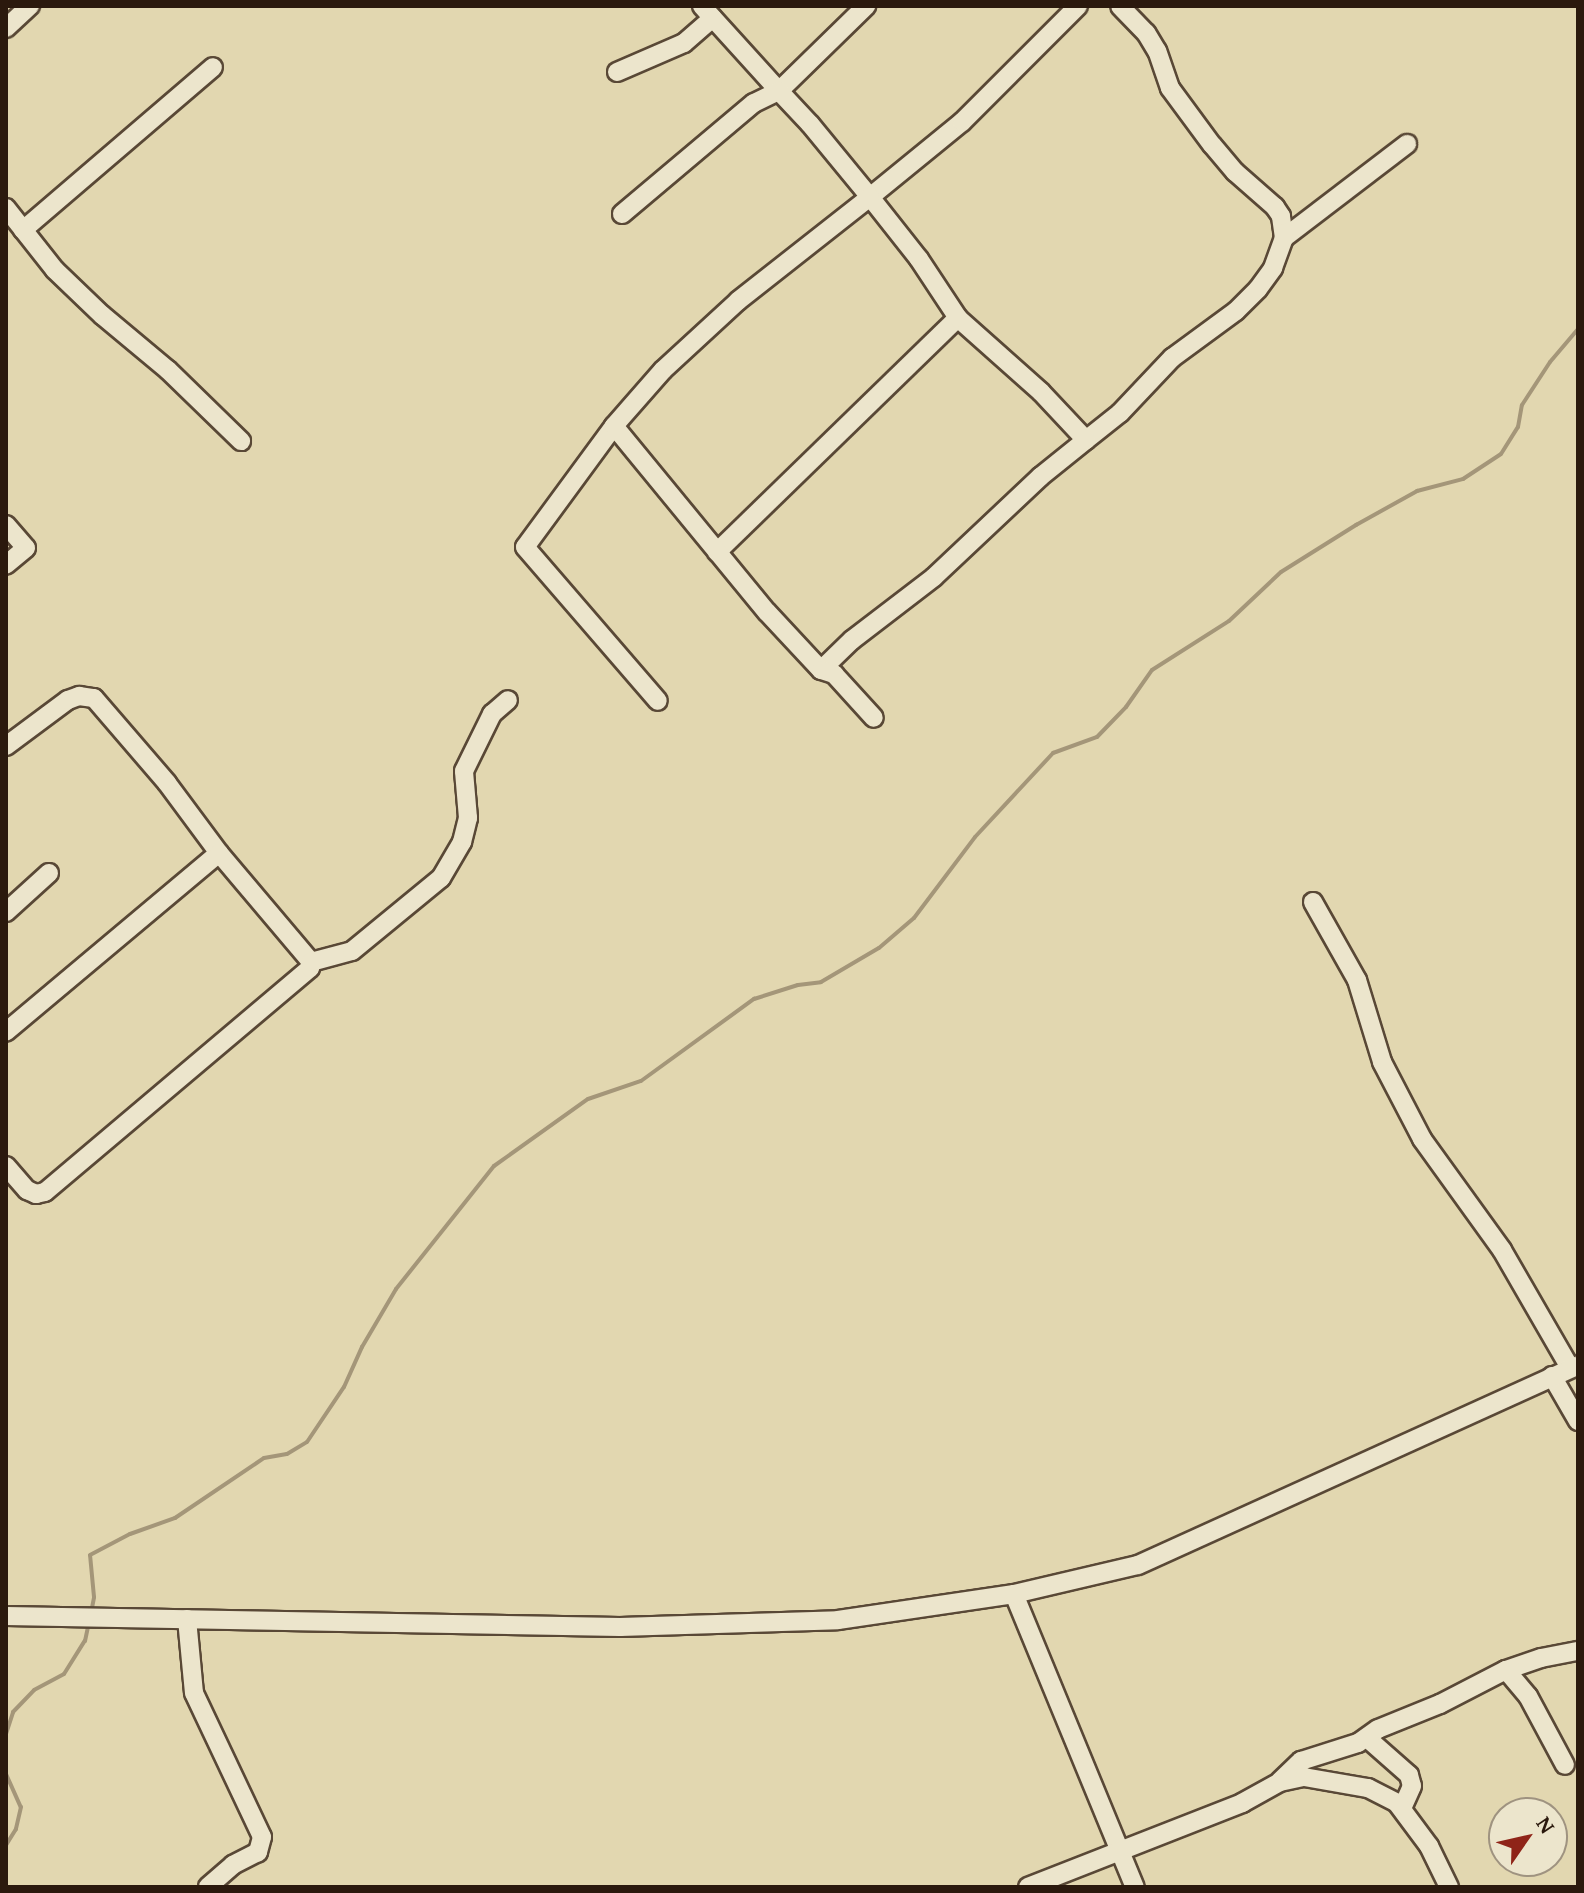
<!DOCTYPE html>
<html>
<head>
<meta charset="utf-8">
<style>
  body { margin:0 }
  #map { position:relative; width:1584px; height:1893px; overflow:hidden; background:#e2d7b0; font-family:"Gentium Book Plus",serif }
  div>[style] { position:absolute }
  .stream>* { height:4px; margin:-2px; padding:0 2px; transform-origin:2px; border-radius:2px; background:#a49679 }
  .roads { filter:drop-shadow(2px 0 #594836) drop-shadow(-2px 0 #594836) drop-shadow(0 2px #594836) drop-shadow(0 -2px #594836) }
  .minor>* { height:18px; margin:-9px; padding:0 9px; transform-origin:9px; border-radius:9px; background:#ece5cc }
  span { translate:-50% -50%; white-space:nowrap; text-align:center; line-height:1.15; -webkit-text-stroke:6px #ece5cc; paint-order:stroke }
  .frame { position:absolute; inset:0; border:8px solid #2b190d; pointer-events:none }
  .north { position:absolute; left:1488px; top:1797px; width:80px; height:80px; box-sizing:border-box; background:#ece5cc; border:2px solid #9f9380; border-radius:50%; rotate:56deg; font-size:22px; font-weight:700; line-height:32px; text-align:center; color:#2b190d }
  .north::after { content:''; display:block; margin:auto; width:28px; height:36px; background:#8f2418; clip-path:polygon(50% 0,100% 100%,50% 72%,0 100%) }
</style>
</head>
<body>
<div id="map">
  <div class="stream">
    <div style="left:91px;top:1613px;width:16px;rotate:-79deg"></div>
    <div style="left:94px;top:1597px;width:42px;rotate:-95.4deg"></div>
    <div style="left:90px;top:1555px;width:45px;rotate:-27.7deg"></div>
    <div style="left:130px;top:1534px;width:48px;rotate:-19.6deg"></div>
    <div style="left:175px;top:1518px;width:107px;rotate:-34deg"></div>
    <div style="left:264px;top:1458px;width:23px;rotate:-10deg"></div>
    <div style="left:287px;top:1454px;width:23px;rotate:-31deg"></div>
    <div style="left:307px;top:1442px;width:66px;rotate:-56.1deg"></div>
    <div style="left:344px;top:1387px;width:44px;rotate:-65.8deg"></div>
    <div style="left:362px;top:1347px;width:67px;rotate:-59.6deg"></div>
    <div style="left:396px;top:1289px;width:157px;rotate:-51.5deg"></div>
    <div style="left:494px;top:1166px;width:115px;rotate:-35.5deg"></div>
    <div style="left:588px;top:1099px;width:56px;rotate:-18.8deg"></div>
    <div style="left:641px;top:1081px;width:140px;rotate:-36deg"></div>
    <div style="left:754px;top:999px;width:46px;rotate:-17.7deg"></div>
    <div style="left:798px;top:985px;width:23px;rotate:-7deg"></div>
    <div style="left:821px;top:982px;width:67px;rotate:-30.4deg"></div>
    <div style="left:879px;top:948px;width:46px;rotate:-40.6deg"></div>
    <div style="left:914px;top:918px;width:101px;rotate:-53deg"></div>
    <div style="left:975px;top:837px;width:115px;rotate:-47.1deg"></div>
    <div style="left:1053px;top:753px;width:47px;rotate:-20deg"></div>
    <div style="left:1097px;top:737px;width:42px;rotate:-46deg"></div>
    <div style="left:1126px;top:707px;width:45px;rotate:-54.9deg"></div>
    <div style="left:1152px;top:670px;width:91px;rotate:-32.5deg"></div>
    <div style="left:1229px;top:621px;width:71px;rotate:-43.3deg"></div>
    <div style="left:1281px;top:572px;width:89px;rotate:-32.1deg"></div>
    <div style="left:1356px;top:525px;width:70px;rotate:-29.1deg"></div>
    <div style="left:1417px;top:491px;width:48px;rotate:-14.6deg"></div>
    <div style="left:1463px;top:479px;width:45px;rotate:-33.3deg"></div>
    <div style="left:1501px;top:454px;width:32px;rotate:-58deg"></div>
    <div style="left:1518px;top:427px;width:22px;rotate:-80deg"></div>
    <div style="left:1522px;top:405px;width:51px;rotate:-56.9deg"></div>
    <div style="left:1550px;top:362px;width:43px;rotate:-49.7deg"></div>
    <div style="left:6px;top:1734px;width:23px;rotate:-72deg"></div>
    <div style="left:13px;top:1712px;width:30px;rotate:-46deg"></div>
    <div style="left:34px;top:1690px;width:34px;rotate:-28deg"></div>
    <div style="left:64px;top:1674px;width:39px;rotate:-58deg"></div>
    <div style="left:85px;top:1641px;width:19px;rotate:-78deg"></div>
    <div style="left:6px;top:1774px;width:36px;rotate:66deg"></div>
    <div style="left:21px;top:1807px;width:23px;rotate:103deg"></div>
    <div style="left:16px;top:1829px;width:19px;rotate:122deg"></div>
  </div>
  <div class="roads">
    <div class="minor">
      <div style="left:702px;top:6px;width:115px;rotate:47.8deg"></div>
      <div style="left:779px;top:91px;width:122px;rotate:-44.3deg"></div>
      <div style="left:6px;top:28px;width:33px;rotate:-43deg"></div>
      <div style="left:617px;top:72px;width:73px;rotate:-23.4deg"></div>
      <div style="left:684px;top:43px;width:38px;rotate:-41deg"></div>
      <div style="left:6px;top:208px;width:79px;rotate:51.7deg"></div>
      <div style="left:55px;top:270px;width:65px;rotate:43.8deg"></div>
      <div style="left:102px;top:315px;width:86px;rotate:39.8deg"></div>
      <div style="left:168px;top:370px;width:102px;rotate:44.2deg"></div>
      <div style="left:622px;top:214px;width:172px;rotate:-40.1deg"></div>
      <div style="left:754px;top:103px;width:28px;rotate:-26deg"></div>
      <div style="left:779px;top:91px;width:45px;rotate:46.8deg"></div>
      <div style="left:810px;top:124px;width:94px;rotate:50.6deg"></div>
      <div style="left:870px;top:197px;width:119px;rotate:-39.2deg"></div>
      <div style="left:962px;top:122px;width:164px;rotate:-45deg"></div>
      <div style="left:23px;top:230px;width:250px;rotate:-40.6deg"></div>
      <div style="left:1284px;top:238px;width:155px;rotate:-37.4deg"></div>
      <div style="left:614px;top:426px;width:150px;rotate:126.3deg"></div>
      <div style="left:525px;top:547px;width:203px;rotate:49.2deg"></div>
      <div style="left:1086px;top:440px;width:43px;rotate:-38.5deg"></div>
      <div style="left:1120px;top:413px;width:76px;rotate:-46.6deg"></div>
      <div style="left:1172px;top:358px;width:79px;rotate:-36.3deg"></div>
      <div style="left:1236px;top:311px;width:31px;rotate:-45deg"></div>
      <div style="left:1258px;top:289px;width:26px;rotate:-54deg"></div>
      <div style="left:1273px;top:268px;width:32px;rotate:-70deg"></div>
      <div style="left:1284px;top:238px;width:22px;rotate:-98deg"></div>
      <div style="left:1281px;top:216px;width:11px;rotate:-124deg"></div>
      <div style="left:1275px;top:207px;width:53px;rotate:-138.8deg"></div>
      <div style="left:1235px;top:172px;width:35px;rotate:-130deg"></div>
      <div style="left:1212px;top:145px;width:71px;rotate:-126.4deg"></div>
      <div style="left:1170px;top:88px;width:39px;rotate:-109deg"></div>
      <div style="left:1157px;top:51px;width:21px;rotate:-121deg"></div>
      <div style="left:1146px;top:33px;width:37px;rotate:-134deg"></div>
      <div style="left:6px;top:525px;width:30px;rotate:49deg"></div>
      <div style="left:26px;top:548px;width:26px;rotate:140deg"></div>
      <div style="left:717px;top:552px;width:336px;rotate:-44.2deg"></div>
      <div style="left:821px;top:670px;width:43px;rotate:-44.1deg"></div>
      <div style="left:852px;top:640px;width:103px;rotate:-37.5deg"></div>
      <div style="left:934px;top:577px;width:146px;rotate:-43.3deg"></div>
      <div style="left:1040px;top:477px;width:59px;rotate:-38.8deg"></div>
      <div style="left:1086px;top:440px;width:66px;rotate:-133.2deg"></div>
      <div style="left:1041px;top:392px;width:111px;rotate:-138.3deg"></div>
      <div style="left:958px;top:318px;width:71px;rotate:-123.5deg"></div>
      <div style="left:919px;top:259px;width:79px;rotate:-128.3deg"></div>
      <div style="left:870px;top:197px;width:168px;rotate:141.8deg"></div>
      <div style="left:738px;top:301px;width:102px;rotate:137.4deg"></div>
      <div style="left:663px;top:370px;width:74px;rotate:131.2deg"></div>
      <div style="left:614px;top:426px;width:241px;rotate:50.6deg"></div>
      <div style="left:767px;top:612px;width:79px;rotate:47deg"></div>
      <div style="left:821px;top:670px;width:14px;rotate:17deg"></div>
      <div style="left:834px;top:674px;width:59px;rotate:47.7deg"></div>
      <div style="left:6px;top:746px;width:77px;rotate:-36.6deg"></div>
      <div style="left:68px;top:700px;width:12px;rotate:-20deg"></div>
      <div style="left:79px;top:696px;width:15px;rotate:8deg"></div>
      <div style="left:94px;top:698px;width:112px;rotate:49.3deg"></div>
      <div style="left:167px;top:783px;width:87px;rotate:53.4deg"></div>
      <div style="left:219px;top:853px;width:278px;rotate:140deg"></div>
      <div style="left:219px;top:853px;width:143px;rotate:49.8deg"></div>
      <div style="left:1313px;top:902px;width:90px;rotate:60.6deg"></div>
      <div style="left:1357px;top:980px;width:86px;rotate:73deg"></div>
      <div style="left:1382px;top:1062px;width:87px;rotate:62.5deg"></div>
      <div style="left:1422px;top:1139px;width:137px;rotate:54.2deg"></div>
      <div style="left:1502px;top:1250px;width:136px;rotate:60deg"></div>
      <div style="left:6px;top:912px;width:58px;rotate:-42.2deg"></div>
      <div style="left:6px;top:1166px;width:32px;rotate:49deg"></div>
      <div style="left:27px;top:1190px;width:10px;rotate:24deg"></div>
      <div style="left:36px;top:1194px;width:9px;rotate:-13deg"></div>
      <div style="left:45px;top:1192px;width:347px;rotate:-40.2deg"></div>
      <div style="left:310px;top:968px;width:6px;rotate:-81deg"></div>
      <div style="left:311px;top:962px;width:42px;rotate:-15deg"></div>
      <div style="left:352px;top:951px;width:115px;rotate:-39.4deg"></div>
      <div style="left:441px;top:878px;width:42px;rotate:-59.7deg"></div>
      <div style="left:462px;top:842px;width:25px;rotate:-76deg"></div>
      <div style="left:468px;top:818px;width:47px;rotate:-94.9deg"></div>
      <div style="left:464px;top:771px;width:64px;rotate:-63.8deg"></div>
      <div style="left:492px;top:714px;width:21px;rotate:-41deg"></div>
      <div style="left:1552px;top:1376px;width:52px;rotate:60deg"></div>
      <div style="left:1014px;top:1594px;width:317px;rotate:67.6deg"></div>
      <div style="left:6px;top:1616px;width:614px;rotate:1.03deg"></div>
      <div style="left:620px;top:1627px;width:218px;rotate:-1.8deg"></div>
      <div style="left:838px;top:1620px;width:178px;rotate:-8.4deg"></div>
      <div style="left:1014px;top:1594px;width:127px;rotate:-13.2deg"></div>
      <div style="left:1138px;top:1565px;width:483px;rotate:-24.4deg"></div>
      <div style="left:187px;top:1619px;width:74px;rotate:84.6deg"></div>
      <div style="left:194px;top:1693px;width:159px;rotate:64.7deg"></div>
      <div style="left:262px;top:1837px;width:16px;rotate:105deg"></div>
      <div style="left:258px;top:1852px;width:28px;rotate:153deg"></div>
      <div style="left:233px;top:1865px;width:33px;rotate:139deg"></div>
      <div style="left:1506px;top:1670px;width:34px;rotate:50deg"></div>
      <div style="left:1528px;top:1696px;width:78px;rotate:61.8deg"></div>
      <div style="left:1367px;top:1738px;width:56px;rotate:41.4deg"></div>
      <div style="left:1409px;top:1775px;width:11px;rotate:75deg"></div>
      <div style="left:1412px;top:1786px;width:24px;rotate:114deg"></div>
      <div style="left:1280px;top:1781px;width:29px;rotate:-44deg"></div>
      <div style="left:1301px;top:1761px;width:60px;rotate:-17.5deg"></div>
      <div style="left:1358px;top:1743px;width:24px;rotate:-35deg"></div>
      <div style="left:1378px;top:1729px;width:67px;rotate:-22deg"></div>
      <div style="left:1440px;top:1704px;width:74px;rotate:-27.3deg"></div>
      <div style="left:1506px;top:1670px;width:37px;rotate:-19deg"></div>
      <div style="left:1541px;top:1658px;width:38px;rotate:-11deg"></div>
      <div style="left:1028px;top:1887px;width:230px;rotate:-21.4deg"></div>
      <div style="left:1242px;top:1803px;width:43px;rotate:-28.9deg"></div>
      <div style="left:1280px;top:1782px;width:25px;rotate:-12deg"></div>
      <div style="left:1304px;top:1777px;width:65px;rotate:9.8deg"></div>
      <div style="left:1368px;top:1788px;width:33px;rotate:27deg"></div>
      <div style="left:1397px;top:1803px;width:54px;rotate:53.3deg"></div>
      <div style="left:1429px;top:1846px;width:46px;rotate:64deg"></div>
    </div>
  </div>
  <div class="frame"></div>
  <div class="north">N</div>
</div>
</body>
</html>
